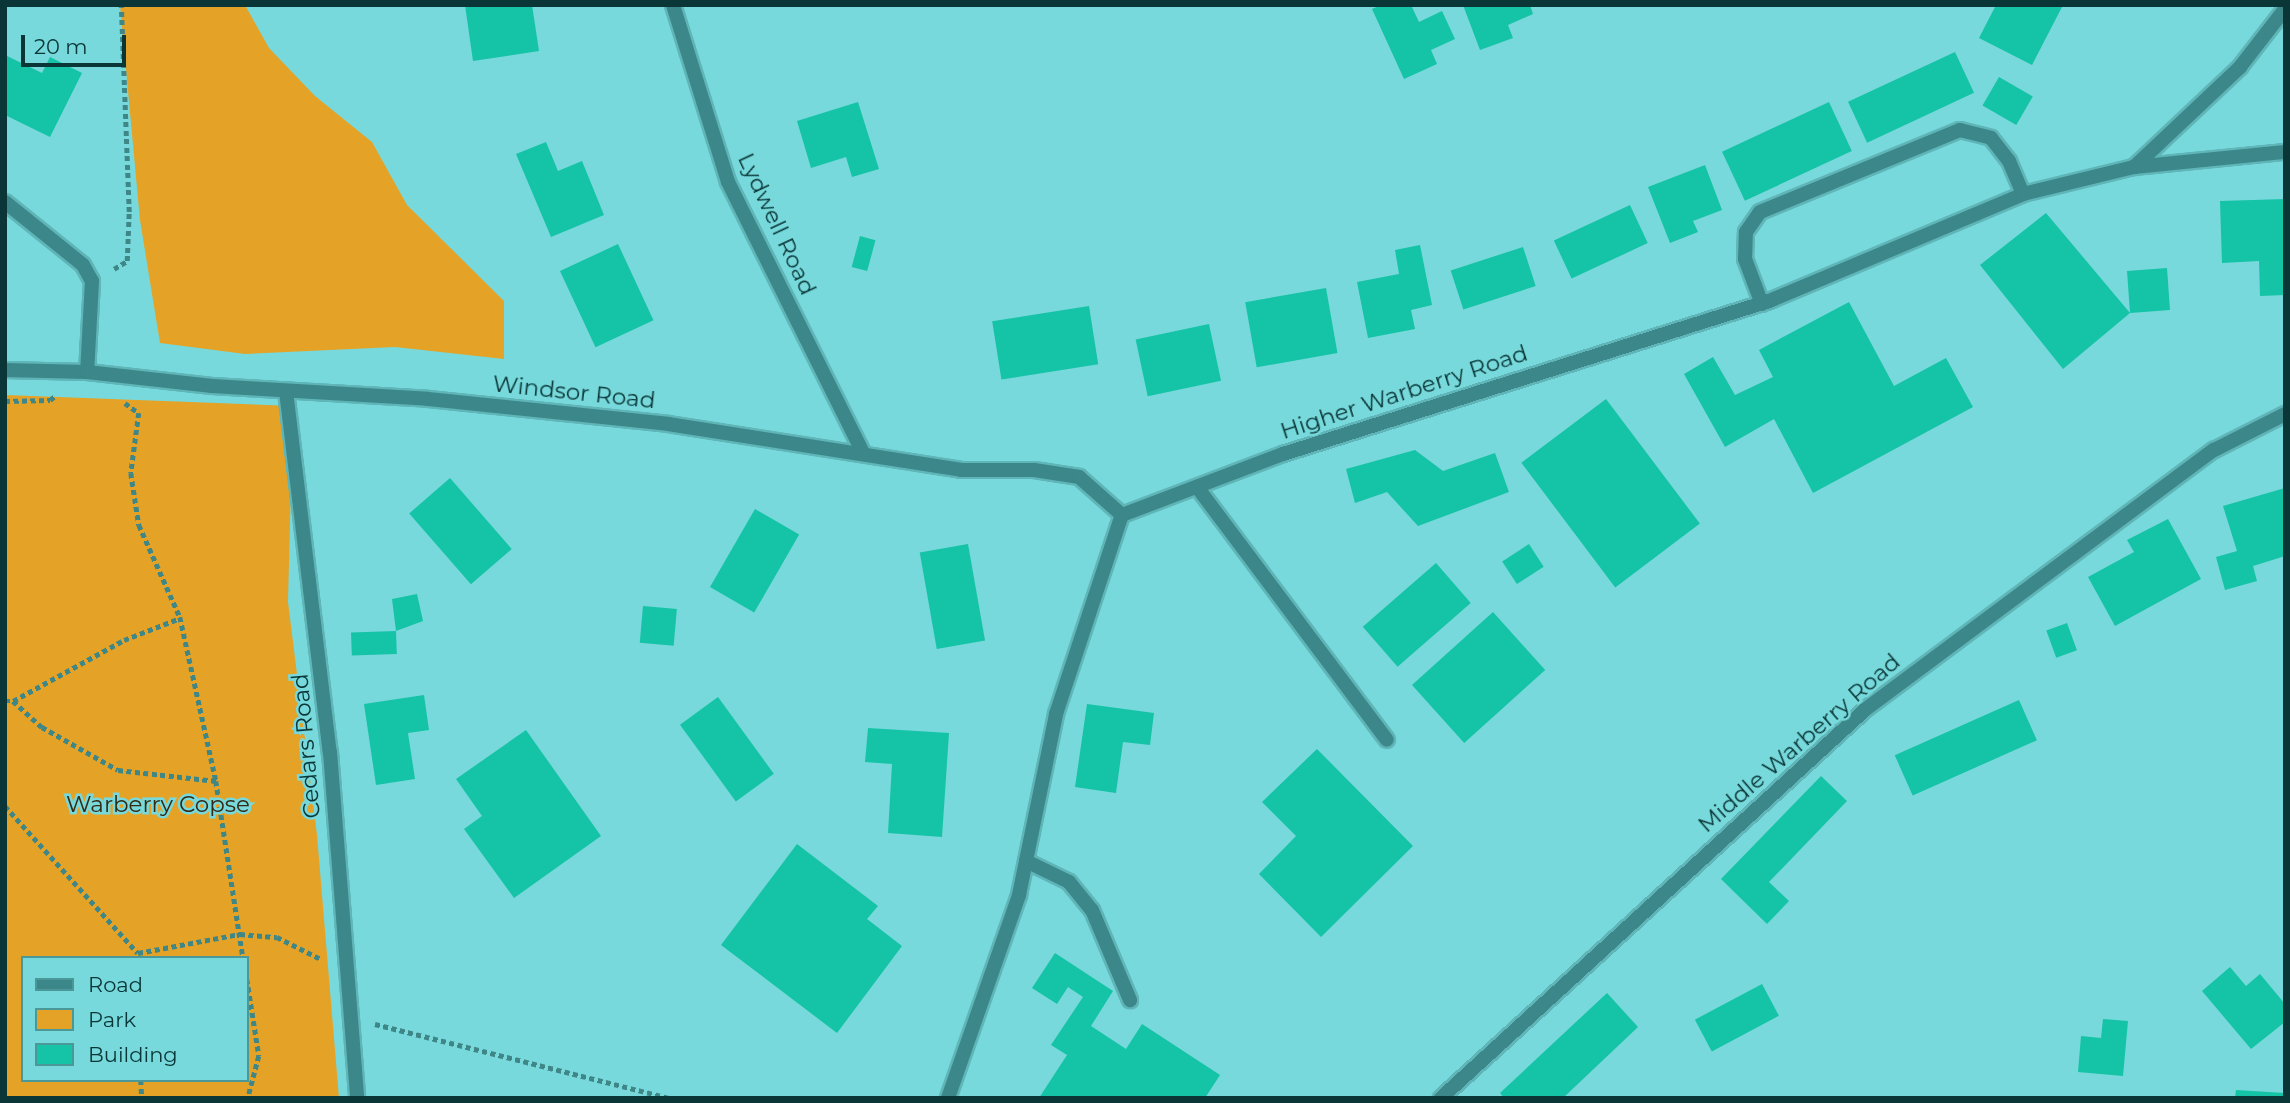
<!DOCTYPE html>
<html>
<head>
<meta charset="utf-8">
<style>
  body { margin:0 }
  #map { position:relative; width:2290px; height:1103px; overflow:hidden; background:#77d9db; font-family:Montserrat,sans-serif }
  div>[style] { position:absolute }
  .green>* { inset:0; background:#e4a227 }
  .building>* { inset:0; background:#15c3a7; transform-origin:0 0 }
  .path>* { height:4.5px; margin-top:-2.25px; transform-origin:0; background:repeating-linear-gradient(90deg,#3f8687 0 5px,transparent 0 8.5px) }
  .roads { filter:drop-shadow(2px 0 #5fb5b7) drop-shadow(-2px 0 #5fb5b7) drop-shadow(0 2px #5fb5b7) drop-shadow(0 -2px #5fb5b7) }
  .service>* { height:14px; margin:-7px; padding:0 7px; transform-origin:7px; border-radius:7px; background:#3b8789 }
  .minor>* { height:14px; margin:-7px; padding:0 7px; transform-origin:7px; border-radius:7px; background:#3b8789 }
  .tertiary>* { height:14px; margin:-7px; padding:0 7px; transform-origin:7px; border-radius:7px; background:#3b8789 }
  span { translate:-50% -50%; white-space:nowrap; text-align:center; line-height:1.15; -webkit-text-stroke:5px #77d9db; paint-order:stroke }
  .street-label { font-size:23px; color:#0a3637 }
  .park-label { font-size:23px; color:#362914 }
  .frame { position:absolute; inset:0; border:7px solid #0a3637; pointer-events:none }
  .legend { position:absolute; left:21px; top:956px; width:228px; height:126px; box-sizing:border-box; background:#77d9db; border:2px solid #4b9899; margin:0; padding:9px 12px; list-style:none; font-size:21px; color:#0a3637 }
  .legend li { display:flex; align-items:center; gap:14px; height:35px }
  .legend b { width:35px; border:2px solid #4b9899 }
  .scale { position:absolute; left:21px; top:35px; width:105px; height:32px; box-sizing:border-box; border:4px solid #0a3637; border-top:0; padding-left:9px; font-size:21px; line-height:24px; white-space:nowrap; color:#0a3637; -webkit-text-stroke:5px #77d9db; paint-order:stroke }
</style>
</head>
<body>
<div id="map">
  <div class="green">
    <div style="clip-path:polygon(120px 5px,245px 5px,269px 48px,315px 96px,372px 142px,407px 205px,504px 301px,504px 359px,395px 347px,245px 354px,160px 343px,140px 220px)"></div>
    <div style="clip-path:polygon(evenodd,5px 395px,293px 406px,288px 602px,317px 835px,339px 1098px,5px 1098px,5px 395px,23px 958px,247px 958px,247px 1080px,23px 1080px,23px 958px)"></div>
  </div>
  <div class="building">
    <div style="clip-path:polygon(465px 5px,532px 5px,539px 51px,473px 61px)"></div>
    <div style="clip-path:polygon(1381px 5px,1411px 5px,1419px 22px,1442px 11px,1455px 39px,1431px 50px,1437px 64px,1404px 79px,1372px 9px)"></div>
    <div style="clip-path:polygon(1463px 5px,1530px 5px,1533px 14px,1508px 25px,1513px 38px,1480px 50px)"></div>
    <div style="clip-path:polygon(1996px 5px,2063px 5px,2032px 65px,1979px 38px)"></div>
    <div style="left:1955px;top:52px;width:45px;height:118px;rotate:65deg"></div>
    <div style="clip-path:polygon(5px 55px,42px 73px,50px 57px,82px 73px,50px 137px,5px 115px)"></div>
    <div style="left:1999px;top:77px;width:39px;height:33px;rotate:30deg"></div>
    <div style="clip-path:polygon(858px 102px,879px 169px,852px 177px,846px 157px,811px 168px,797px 121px)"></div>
    <div style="left:1829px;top:102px;width:54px;height:118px;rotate:65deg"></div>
    <div style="clip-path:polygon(546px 142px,558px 171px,582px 161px,604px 215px,551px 237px,516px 154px)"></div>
    <div style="clip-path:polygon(1705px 165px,1722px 210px,1693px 221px,1698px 232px,1670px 243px,1648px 187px)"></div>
    <div style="clip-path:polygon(2285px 199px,2285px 295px,2260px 296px,2259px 261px,2222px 263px,2220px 201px)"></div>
    <div style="left:1630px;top:205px;width:42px;height:84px;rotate:65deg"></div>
    <div style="clip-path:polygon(2046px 213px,2130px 313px,2127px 271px,2167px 268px,2170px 310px,2130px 313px,2063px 369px,1980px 265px)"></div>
    <div style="left:860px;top:236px;width:16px;height:32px;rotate:15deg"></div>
    <div style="left:618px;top:244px;width:84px;height:64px;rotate:65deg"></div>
    <div style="clip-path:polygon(1420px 245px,1432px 305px,1411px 310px,1415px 329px,1368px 338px,1357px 282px,1399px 274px,1395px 250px)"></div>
    <div style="left:1523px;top:247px;width:41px;height:76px;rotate:72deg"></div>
    <div style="left:1326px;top:288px;width:66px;height:82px;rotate:80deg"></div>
    <div style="clip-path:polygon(1849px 302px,1894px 386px,1946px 358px,1973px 407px,1813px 493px,1774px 419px,1725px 447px,1684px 374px,1713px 357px,1735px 395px,1773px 377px,1759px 350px)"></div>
    <div style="left:1089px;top:306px;width:59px;height:98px;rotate:81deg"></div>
    <div style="left:1209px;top:324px;width:58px;height:75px;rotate:78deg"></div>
    <div style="left:1606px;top:399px;width:156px;height:106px;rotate:53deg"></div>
    <div style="clip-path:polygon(1415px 450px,1443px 471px,1495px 453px,1509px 492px,1418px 526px,1387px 492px,1355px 503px,1346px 469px)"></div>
    <div style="left:450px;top:478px;width:94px;height:54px;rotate:49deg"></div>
    <div style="clip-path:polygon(2285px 488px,2285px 556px,2253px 566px,2257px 581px,2225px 590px,2216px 557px,2237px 551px,2223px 506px)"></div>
    <div style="left:755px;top:509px;width:51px;height:90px;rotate:30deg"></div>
    <div style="clip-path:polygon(2168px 519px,2201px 579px,2115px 626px,2088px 577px,2134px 552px,2127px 540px)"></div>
    <div style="left:968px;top:544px;width:98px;height:49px;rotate:80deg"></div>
    <div style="left:1529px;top:544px;width:27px;height:32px;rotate:57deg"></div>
    <div style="left:1436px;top:563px;width:53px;height:97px;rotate:49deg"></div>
    <div style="clip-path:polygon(417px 594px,423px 621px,396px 631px,392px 599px)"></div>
    <div style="left:643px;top:606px;width:34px;height:37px;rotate:5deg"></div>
    <div style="left:1493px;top:612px;width:78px;height:109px;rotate:48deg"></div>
    <div style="left:2067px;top:623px;width:29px;height:22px;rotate:70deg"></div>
    <div style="left:396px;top:631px;width:23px;height:45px;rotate:88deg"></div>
    <div style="clip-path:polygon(424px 695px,429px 730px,408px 733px,415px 779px,376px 785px,364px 704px)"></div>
    <div style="left:718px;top:697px;width:95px;height:47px;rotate:54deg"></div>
    <div style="left:2019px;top:700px;width:44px;height:136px;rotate:66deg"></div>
    <div style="clip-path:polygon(1087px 704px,1154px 713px,1150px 745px,1123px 742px,1116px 793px,1075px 787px)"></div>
    <div style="clip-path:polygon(868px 728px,949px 733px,942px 837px,888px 833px,892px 764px,865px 762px)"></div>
    <div style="clip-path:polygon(526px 730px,601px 836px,514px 898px,464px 829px,482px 816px,456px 779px)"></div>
    <div style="clip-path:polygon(1317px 749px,1413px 846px,1321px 937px,1259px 874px,1296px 836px,1262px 802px)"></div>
    <div style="clip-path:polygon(1821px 776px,1847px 801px,1769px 882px,1789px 901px,1767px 924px,1721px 879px)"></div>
    <div style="clip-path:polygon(797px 844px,878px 906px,867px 919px,902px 946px,837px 1033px,721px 945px)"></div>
    <div style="clip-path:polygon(1055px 953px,1113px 991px,1091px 1026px,1126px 1049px,1142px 1024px,1220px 1075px,1205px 1098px,1039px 1098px,1067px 1055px,1051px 1045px,1083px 997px,1068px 987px,1057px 1004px,1032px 988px)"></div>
    <div style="clip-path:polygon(2230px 967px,2246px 986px,2260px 974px,2285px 1004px,2285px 1022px,2251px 1049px,2202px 991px)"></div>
    <div style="left:1762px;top:984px;width:36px;height:76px;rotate:62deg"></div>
    <div style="clip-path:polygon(1607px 993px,1638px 1027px,1563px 1098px,1504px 1098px,1500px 1093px)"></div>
    <div style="clip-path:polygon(2103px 1019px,2128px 1021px,2123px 1076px,2078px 1072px,2081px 1036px,2101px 1038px)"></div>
    <div style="clip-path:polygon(2236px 1090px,2285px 1093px,2285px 1098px,2235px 1098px)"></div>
  </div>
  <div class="path">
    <div style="left:114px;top:269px;width:15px;rotate:-32deg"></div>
    <div style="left:127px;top:261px;width:49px;rotate:-87.7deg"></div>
    <div style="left:129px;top:212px;width:207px;rotate:-92.2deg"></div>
    <div style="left:5px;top:401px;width:45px;rotate:-1.3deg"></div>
    <div style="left:50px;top:400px;width:6px;rotate:-39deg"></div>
    <div style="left:125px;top:403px;width:17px;rotate:36deg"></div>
    <div style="left:139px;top:413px;width:61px;rotate:97.6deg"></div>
    <div style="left:131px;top:473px;width:53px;rotate:81.3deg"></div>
    <div style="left:139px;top:525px;width:101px;rotate:66deg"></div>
    <div style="left:180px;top:617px;width:168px;rotate:77.6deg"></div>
    <div style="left:216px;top:781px;width:179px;rotate:81.3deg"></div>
    <div style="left:5px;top:701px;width:8px"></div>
    <div style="left:13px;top:701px;width:127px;rotate:-28.8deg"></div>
    <div style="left:124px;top:640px;width:60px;rotate:-21.4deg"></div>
    <div style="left:13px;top:701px;width:39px;rotate:42deg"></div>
    <div style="left:42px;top:727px;width:87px;rotate:29.5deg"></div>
    <div style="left:118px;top:770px;width:99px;rotate:6.4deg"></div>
    <div style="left:5px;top:806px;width:198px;rotate:47.9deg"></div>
    <div style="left:138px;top:953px;width:104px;rotate:-10.6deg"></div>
    <div style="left:240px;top:934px;width:37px;rotate:5deg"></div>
    <div style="left:277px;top:937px;width:49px;rotate:26.6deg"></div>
    <div style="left:247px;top:979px;width:78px;rotate:81.1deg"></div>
    <div style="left:259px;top:1056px;width:43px;rotate:104.7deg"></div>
    <div style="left:375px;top:1024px;width:303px;rotate:14.1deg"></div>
    <div style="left:141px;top:1080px;width:18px;rotate:87deg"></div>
  </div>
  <div class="roads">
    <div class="service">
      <div style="left:1762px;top:304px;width:48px;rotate:-110.7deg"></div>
      <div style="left:1745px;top:259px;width:27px;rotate:-88deg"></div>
      <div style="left:1746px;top:232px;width:24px;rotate:-55deg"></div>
      <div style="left:1760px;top:212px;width:216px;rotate:-22.3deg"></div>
      <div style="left:1960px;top:130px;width:32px;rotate:14deg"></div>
      <div style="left:1991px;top:138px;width:29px;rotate:52deg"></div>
      <div style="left:2009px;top:161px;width:36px;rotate:67deg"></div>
      <div style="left:1197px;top:487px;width:316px;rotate:53.1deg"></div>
      <div style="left:1026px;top:861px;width:48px;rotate:26deg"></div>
      <div style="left:1069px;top:882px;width:36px;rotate:51deg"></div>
      <div style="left:1092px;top:910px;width:98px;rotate:67.1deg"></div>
    </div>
    <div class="minor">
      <div style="left:673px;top:5px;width:185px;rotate:72.7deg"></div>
      <div style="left:728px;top:182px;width:303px;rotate:63.5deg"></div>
      <div style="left:2134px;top:167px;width:146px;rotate:-43.3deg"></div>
      <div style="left:2240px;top:67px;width:73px;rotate:-52.2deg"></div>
      <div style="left:5px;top:202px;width:100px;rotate:38.9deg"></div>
      <div style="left:83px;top:265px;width:18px;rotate:61deg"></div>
      <div style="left:92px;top:281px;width:91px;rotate:93.1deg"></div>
      <div style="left:286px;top:391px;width:364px;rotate:83.1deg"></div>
      <div style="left:330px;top:752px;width:347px;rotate:85.5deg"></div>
      <div style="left:948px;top:1098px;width:215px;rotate:-70.7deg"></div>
      <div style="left:1019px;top:895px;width:185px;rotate:-78.4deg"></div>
      <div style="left:1056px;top:714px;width:210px;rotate:-71.7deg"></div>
      <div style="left:1441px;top:1098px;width:576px;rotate:-42.47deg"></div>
      <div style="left:1866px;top:709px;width:434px;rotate:-36.7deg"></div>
      <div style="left:2214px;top:450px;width:80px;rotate:-26.9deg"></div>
    </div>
    <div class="tertiary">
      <div style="left:5px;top:370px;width:82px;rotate:1.4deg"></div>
      <div style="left:87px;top:372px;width:126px;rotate:6.4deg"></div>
      <div style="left:212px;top:386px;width:216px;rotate:3.4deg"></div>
      <div style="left:428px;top:399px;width:241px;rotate:5.9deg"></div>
      <div style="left:668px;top:424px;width:297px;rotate:8.9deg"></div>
      <div style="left:961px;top:470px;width:73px"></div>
      <div style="left:1034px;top:470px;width:46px;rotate:8.8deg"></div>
      <div style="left:1079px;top:477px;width:57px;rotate:41.5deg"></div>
      <div style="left:1122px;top:515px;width:172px;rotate:-20.8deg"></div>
      <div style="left:1283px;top:454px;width:510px;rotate:-17.47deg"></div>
      <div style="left:1769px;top:301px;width:276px;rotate:-22.8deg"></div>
      <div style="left:2023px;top:194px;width:114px;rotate:-13.7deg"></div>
      <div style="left:2134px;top:167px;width:152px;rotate:-5.7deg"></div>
    </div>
  </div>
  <div class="street-label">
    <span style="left:777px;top:224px;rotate:65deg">Lydwell Road</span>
    <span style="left:574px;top:392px;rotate:6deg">Windsor Road</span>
    <span style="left:1404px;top:392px;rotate:-18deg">Higher Warberry Road</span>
    <span style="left:1799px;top:743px;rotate:-41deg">Middle Warberry Road</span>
    <span style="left:306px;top:746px;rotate:-95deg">Cedars Road</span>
  </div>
  <div class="park-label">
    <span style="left:158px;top:804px">Warberry Copse</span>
  </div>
  <div class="frame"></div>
  <ul class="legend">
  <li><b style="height:9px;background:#3b8789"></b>Road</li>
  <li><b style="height:19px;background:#e4a227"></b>Park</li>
  <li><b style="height:19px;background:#15c3a7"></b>Building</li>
  </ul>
  <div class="scale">20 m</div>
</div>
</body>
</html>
